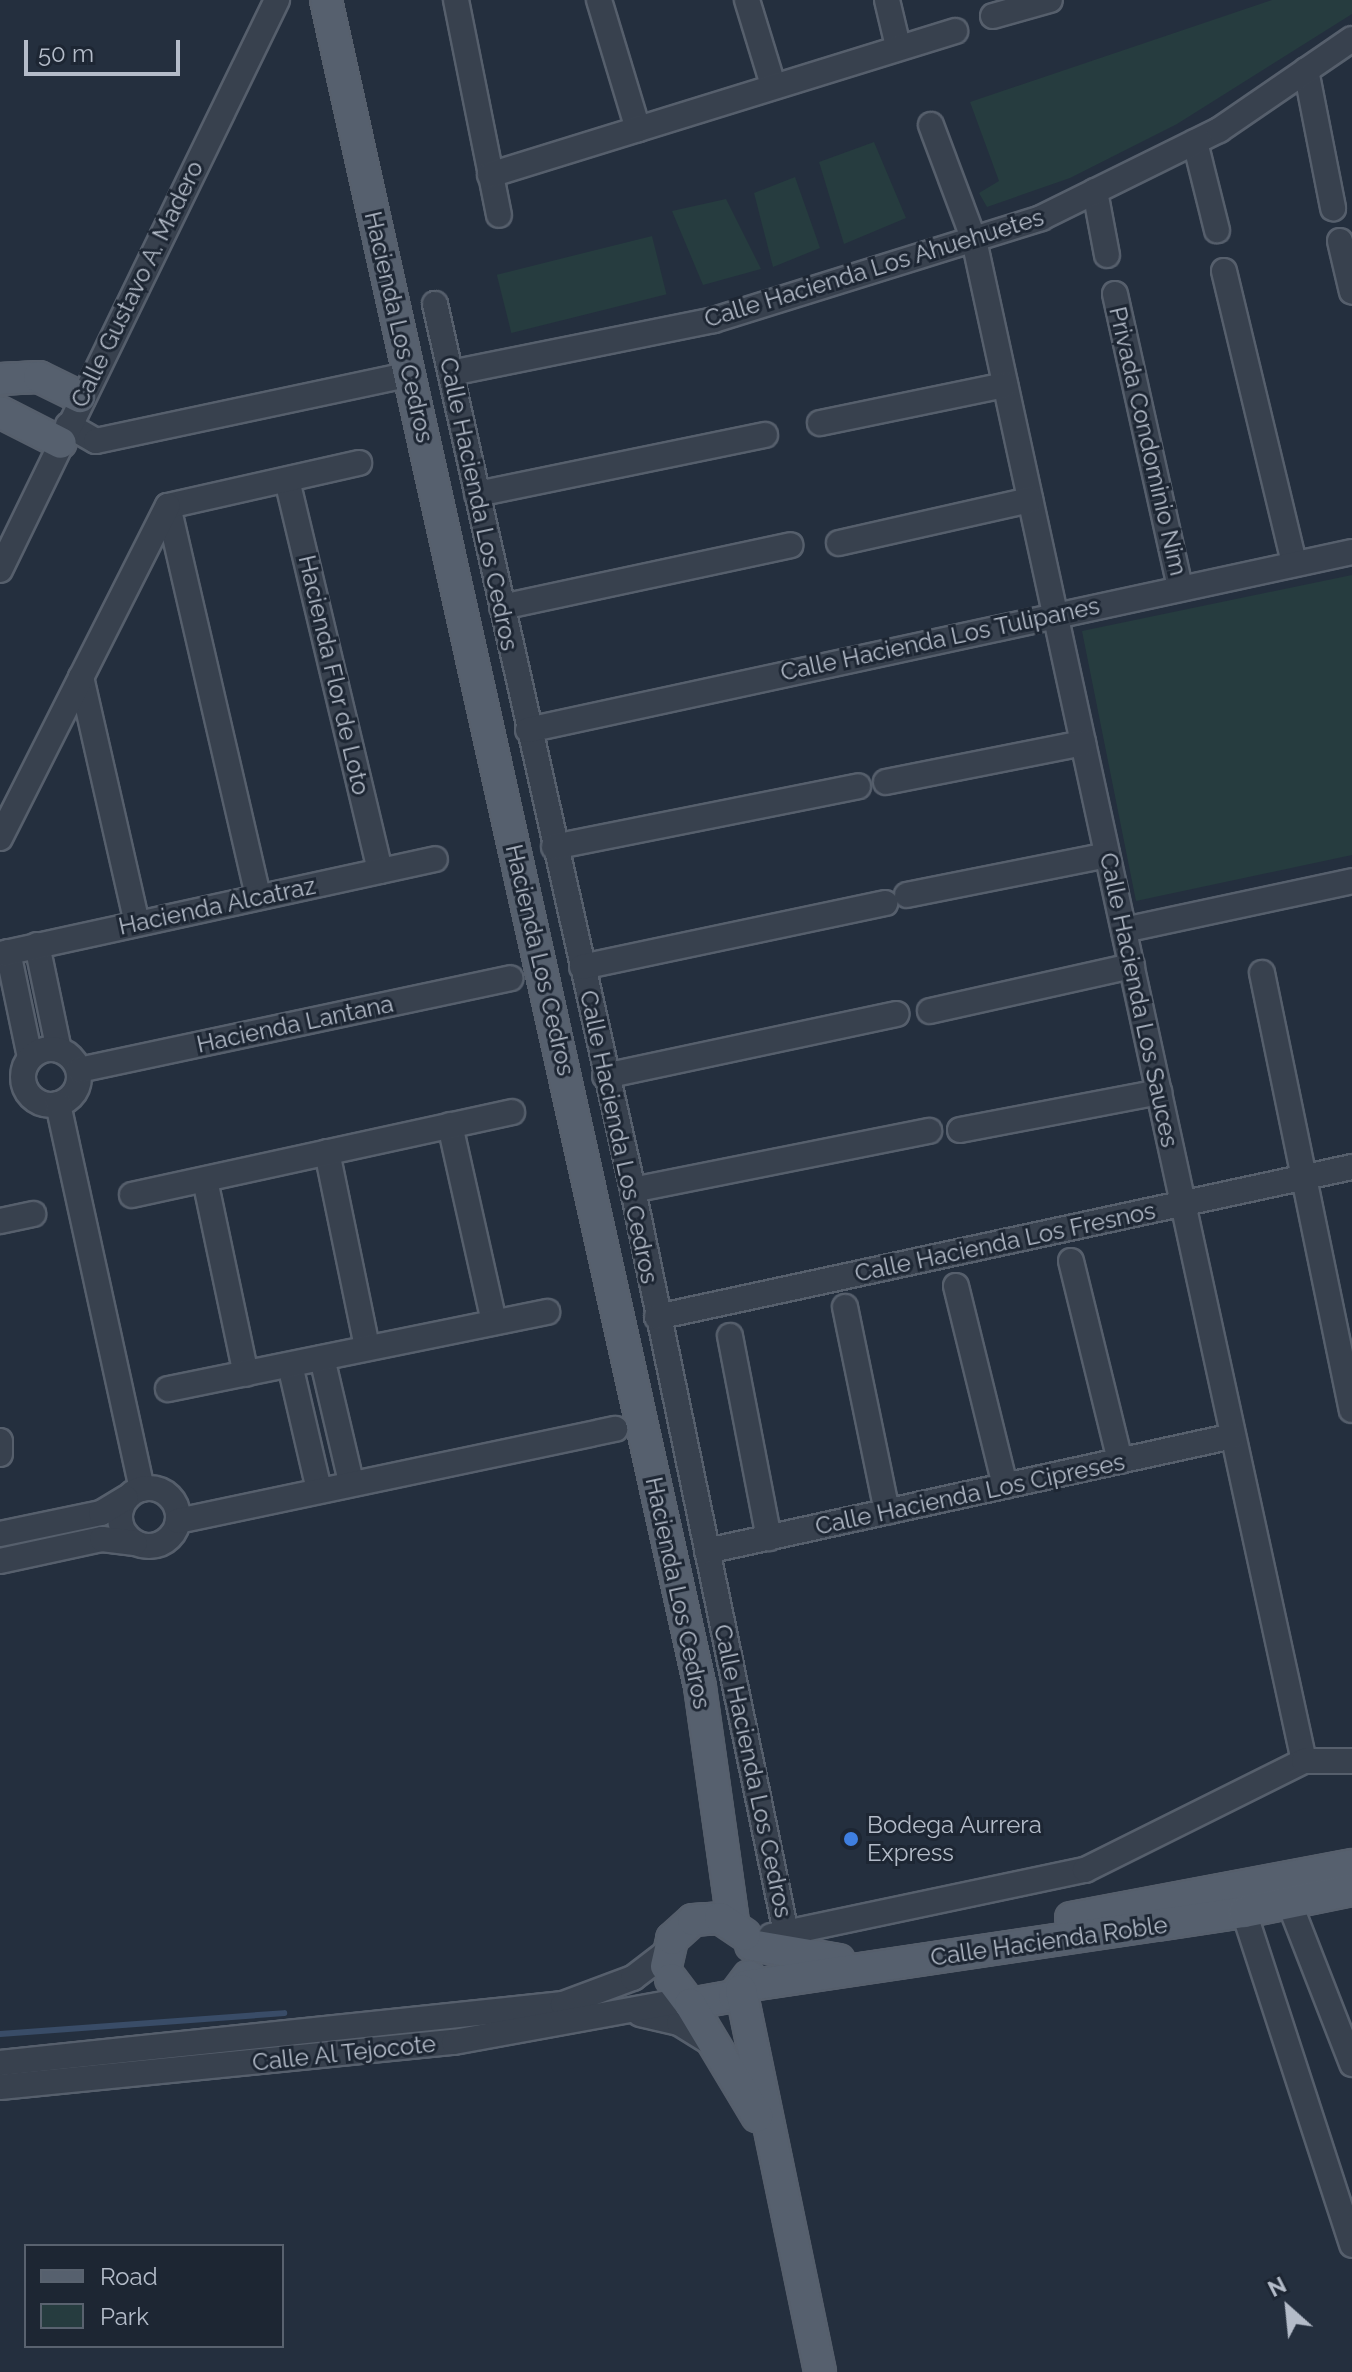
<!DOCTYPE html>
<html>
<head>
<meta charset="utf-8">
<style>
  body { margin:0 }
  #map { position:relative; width:1352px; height:2372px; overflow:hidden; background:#242f3e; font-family:Raleway,sans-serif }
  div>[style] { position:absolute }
  .green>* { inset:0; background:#263c3f; transform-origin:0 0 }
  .stream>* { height:6px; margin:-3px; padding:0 3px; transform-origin:3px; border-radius:3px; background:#394c67 }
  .roads { filter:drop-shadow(2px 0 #565f6c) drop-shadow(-2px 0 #565f6c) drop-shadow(0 2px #565f6c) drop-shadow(0 -2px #565f6c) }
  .minor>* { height:24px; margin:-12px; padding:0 12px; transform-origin:12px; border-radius:12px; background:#38414e }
  .minor>.ring { margin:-12px; padding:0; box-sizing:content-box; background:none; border:24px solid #38414e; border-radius:50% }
  .major>* { height:30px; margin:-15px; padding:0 15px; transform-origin:15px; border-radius:15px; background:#56606e }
  .dots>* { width:22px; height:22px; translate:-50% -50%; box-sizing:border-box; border:4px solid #1d2633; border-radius:50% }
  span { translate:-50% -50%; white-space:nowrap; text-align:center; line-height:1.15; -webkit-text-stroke:6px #1d2633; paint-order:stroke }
  .street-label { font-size:24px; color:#b4bcc9 }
  .poi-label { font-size:24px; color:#b4bcc9 }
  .left { translate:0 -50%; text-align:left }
  .legend { position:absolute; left:24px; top:2244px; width:260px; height:104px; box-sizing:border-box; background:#1d2633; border:2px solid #59626f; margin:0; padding:10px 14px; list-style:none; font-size:24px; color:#b4bcc9 }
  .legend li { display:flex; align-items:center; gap:16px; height:40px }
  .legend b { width:40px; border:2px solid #59626f }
  .north { position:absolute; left:1248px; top:2268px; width:80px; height:80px; -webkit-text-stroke:6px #1d2633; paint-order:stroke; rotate:333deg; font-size:22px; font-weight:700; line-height:32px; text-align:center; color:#b4bcc9 }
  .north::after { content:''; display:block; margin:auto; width:28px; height:36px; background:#b4bcc9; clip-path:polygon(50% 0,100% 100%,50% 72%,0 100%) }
  .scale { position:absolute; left:24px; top:40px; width:156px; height:36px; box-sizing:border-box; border:4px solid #b4bcc9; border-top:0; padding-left:10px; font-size:24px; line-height:28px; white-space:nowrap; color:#b4bcc9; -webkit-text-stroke:6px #1d2633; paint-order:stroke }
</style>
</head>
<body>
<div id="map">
  <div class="green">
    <div style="clip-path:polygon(1272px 0,1352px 0,1352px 14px,1177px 124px,1070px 178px,987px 207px,979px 193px,999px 181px,970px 102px)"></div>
    <div style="clip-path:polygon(874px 142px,906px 218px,844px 244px,819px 162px)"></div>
    <div style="clip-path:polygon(795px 177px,820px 248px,773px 267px,754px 193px)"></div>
    <div style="clip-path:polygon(726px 199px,761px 269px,703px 285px,672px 211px)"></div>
    <div style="left:652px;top:236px;width:60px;height:160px;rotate:76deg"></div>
    <div style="clip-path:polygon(1352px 575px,1352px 855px,1136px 901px,1082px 631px)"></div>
  </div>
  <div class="stream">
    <div style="left:0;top:2034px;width:285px;rotate:-4.2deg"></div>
  </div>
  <div class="roads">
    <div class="minor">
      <div style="left:456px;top:0;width:219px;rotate:78.7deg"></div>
      <div style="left:599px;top:0;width:135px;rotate:73.2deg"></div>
      <div style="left:747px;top:0;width:89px;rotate:73deg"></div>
      <div style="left:887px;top:0;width:47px;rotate:76.6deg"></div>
      <div style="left:993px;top:16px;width:59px;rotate:-15.7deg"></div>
      <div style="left:1306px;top:70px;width:141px;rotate:78.9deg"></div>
      <div style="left:931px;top:125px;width:123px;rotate:69.5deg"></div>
      <div style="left:974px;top:240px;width:1556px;rotate:77.76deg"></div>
      <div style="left:1195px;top:142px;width:91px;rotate:76deg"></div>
      <div style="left:490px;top:175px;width:487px;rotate:-17.2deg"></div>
      <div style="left:1095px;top:191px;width:65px;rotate:79.4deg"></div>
      <div style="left:1340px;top:241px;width:52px;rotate:76.8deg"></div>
      <div style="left:1224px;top:271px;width:300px;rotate:76.5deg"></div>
      <div style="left:1115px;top:294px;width:300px;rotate:77.5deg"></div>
      <div style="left:435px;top:304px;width:908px;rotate:77.4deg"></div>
      <div style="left:633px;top:1190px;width:759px;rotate:78.36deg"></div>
      <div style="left:451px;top:373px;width:268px;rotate:-11.4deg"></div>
      <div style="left:714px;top:320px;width:343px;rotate:-17.3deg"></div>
      <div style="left:1041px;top:218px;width:199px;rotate:-26.3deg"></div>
      <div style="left:1219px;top:130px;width:161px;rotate:-34.4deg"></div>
      <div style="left:820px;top:423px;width:189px;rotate:-11.6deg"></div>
      <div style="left:68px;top:425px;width:32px;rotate:30deg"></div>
      <div style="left:96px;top:441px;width:321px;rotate:-12deg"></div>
      <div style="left:287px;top:480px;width:402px;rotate:76.6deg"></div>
      <div style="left:477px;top:494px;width:294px;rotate:-11.6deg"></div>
      <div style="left:168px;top:506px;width:401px;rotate:77deg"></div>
      <div style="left:168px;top:506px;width:196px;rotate:-12.7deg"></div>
      <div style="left:839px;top:543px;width:196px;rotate:-12.7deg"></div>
      <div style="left:0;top:570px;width:634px;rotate:-64.08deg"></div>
      <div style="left:502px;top:607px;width:295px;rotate:-12.1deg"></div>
      <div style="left:81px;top:677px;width:252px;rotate:77.2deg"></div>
      <div style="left:528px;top:730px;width:843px;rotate:-12.19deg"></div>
      <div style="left:886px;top:782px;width:201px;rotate:-11.2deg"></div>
      <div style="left:0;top:838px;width:372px;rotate:-63.2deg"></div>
      <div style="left:554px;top:847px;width:310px;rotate:-11.3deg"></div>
      <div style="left:907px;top:895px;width:204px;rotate:-11.3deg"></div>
      <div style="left:1124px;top:930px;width:233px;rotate:-12.1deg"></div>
      <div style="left:37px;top:945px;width:107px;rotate:78.2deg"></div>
      <div style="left:8px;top:952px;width:107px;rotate:78.2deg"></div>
      <div style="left:0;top:954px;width:445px;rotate:-12.3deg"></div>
      <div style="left:582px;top:967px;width:310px;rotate:-11.9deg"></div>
      <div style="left:1262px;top:973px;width:446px;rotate:78.4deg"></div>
      <div style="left:930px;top:1011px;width:207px;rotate:-12.6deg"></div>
      <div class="ring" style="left:23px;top:1049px;width:32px;height:32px"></div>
      <div style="left:79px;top:1070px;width:441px;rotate:-12deg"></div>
      <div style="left:605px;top:1076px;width:298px;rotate:-12deg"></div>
      <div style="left:58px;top:1104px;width:394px;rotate:77.7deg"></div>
      <div style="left:450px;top:1125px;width:202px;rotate:77.4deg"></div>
      <div style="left:960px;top:1130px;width:203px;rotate:-10.8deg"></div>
      <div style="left:327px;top:1152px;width:199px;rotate:78.4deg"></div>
      <div style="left:205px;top:1180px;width:198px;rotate:78.1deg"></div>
      <div style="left:633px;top:1190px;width:302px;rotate:-11.3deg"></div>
      <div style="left:132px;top:1195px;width:389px;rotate:-12.3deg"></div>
      <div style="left:0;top:1221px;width:34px;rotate:-12deg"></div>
      <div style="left:1071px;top:1261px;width:206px;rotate:76.2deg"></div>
      <div style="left:956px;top:1286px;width:206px;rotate:76.2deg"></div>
      <div style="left:845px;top:1307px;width:209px;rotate:78.4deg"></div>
      <div style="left:657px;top:1317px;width:711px;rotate:-12.18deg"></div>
      <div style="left:730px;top:1336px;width:206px;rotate:79.1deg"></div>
      <div style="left:322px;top:1358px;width:127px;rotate:76.8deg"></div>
      <div style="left:290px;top:1365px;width:128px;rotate:76.9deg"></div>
      <div style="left:168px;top:1389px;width:387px;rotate:-11.5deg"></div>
      <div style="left:0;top:1441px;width:13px;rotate:90deg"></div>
      <div class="ring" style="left:120px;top:1488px;width:34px;height:34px"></div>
      <div style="left:178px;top:1521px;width:447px;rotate:-11.9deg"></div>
      <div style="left:0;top:1534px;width:103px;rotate:-11.7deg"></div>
      <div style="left:101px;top:1513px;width:29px;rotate:-31deg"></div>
      <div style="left:707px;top:1551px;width:538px;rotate:-12.33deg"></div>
      <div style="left:0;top:1561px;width:104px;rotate:-12.2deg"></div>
      <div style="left:102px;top:1539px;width:33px;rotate:7deg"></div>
      <div style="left:1289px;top:1902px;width:174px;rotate:68.7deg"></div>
      <div style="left:1244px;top:1912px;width:350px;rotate:72deg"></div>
      <div style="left:771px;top:1936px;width:321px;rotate:-11.9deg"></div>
      <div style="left:1085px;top:1870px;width:245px;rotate:-26.5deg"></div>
      <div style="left:1304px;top:1761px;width:48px"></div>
      <div style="left:640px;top:2014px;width:40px;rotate:13deg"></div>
      <div style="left:679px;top:2023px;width:39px;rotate:32deg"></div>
      <div style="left:0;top:2063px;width:566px;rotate:-5.98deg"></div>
      <div style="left:563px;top:2004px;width:75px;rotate:-20.4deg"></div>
      <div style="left:633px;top:1978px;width:43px;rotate:-37.4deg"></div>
      <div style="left:0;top:2087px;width:456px;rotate:-5.7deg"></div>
      <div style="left:454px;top:2042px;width:236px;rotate:-10.3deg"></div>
    </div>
    <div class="major">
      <div style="left:326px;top:0;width:1728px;rotate:77.5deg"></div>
      <div style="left:700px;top:1687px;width:238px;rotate:82deg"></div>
      <div style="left:0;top:379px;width:39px;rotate:-3deg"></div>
      <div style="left:39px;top:377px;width:46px;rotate:26deg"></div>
      <div style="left:0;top:412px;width:68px;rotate:26.9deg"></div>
      <div style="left:1071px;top:1918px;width:286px;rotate:-10.7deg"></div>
      <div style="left:751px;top:1945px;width:89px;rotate:9.7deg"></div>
      <div style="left:666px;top:1966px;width:28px;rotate:-77deg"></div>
      <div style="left:672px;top:1939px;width:28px;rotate:-42deg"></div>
      <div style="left:693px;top:1920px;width:27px;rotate:-4deg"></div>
      <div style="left:720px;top:1918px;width:30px;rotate:34deg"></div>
      <div style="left:671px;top:1979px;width:31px;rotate:53deg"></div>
      <div style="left:690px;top:2004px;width:45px;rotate:-10.3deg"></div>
      <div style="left:734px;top:1996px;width:25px;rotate:-53deg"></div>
      <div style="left:745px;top:1986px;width:504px;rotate:-8.44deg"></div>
      <div style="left:1244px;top:1912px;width:110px;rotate:-11.5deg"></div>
      <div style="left:741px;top:1990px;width:390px;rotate:78.3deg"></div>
      <div style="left:690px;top:2004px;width:131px;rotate:59.1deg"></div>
    </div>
  </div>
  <div class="dots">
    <div style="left:851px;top:1839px;background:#3f7fe0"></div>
  </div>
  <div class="street-label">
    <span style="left:874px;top:268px;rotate:-17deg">Calle Hacienda Los Ahuehuetes</span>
    <span style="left:137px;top:284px;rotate:-64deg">Calle Gustavo A. Madero</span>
    <span style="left:399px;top:327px;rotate:77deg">Hacienda Los Cedros</span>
    <span style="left:1148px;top:441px;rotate:77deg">Privada Condominio Nim</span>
    <span style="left:479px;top:504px;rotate:78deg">Calle Hacienda Los Cedros</span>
    <span style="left:940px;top:639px;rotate:-12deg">Calle Hacienda Los Tulipanes</span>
    <span style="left:334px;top:675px;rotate:77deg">Hacienda Flor de Loto</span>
    <span style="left:217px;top:906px;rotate:-12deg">Hacienda Alcatraz</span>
    <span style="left:540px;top:960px;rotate:77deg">Hacienda Los Cedros</span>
    <span style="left:1139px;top:1000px;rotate:78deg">Calle Hacienda Los Sauces</span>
    <span style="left:295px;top:1024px;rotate:-12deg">Hacienda Lantana</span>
    <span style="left:619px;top:1137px;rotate:78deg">Calle Hacienda Los Cedros</span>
    <span style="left:1005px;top:1242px;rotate:-12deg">Calle Hacienda Los Fresnos</span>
    <span style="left:970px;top:1494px;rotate:-12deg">Calle Hacienda Los Cipreses</span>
    <span style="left:678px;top:1593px;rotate:78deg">Hacienda Los Cedros</span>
    <span style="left:753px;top:1771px;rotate:78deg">Calle Hacienda Los Cedros</span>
    <span style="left:1049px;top:1941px;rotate:-8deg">Calle Hacienda Roble</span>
    <span style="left:344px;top:2053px;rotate:-6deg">Calle Al Tejocote</span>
  </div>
  <div class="poi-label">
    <span class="left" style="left:867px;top:1839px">Bodega Aurrera<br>Express</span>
  </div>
  <ul class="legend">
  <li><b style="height:10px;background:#56606e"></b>Road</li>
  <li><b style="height:22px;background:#263c3f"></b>Park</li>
  </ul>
  <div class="north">N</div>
  <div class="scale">50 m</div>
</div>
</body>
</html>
